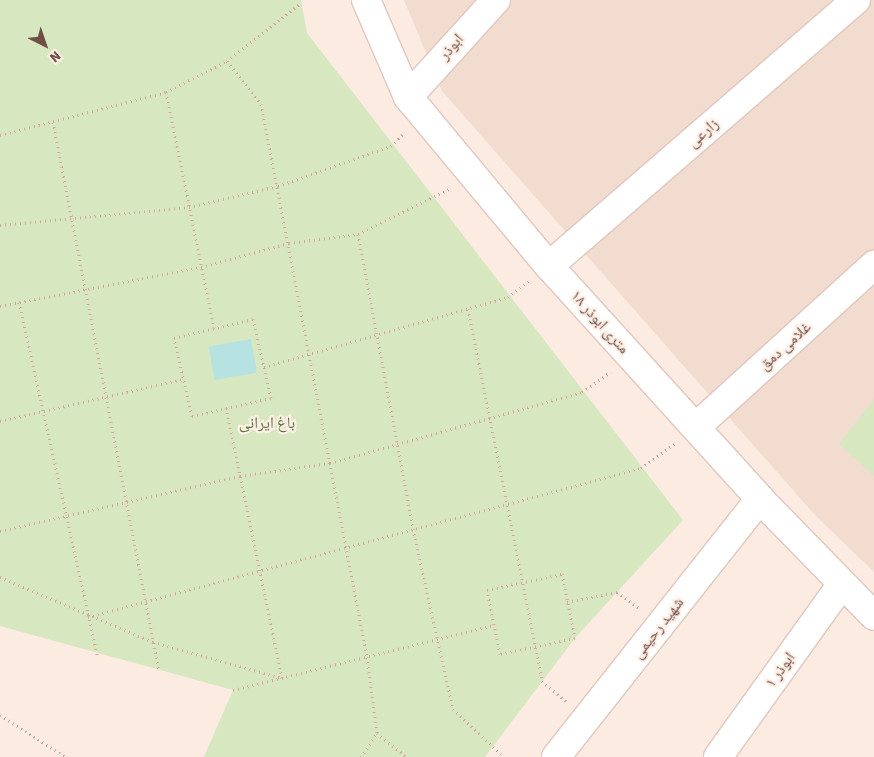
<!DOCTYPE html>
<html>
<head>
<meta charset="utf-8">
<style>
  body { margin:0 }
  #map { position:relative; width:874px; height:757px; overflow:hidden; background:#fbebe0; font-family:"Source Sans 3","Noto Naskh Arabic",sans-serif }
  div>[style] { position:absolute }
  .residential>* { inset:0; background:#f2dbcf }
  .green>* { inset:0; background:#d7e7c0 }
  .water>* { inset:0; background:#b6e3e1; transform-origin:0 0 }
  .path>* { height:3px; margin-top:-1.5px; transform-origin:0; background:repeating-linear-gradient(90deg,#d3a79c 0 1px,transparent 0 5px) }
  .roads { filter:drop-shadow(1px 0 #e0c8bf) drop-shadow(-1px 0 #e0c8bf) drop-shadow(0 1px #e0c8bf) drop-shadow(0 -1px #e0c8bf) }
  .minor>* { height:28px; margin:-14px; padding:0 14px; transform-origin:14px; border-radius:14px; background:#fff }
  span { translate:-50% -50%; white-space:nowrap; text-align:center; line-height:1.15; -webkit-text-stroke:4.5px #fef0e6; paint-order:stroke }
  .street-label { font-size:16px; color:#704f49 }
  .park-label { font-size:16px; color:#5b7642 }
  .north { position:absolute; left:20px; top:20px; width:50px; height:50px; -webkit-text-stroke:4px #fef0e6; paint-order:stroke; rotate:139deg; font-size:14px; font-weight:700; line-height:20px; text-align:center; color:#704f49 }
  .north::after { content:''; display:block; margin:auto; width:18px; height:22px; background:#704f49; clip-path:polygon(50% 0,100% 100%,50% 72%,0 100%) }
</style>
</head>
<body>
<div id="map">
  <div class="residential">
    <div style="clip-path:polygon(404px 0,874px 0,874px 572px,814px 514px,442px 91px)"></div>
  </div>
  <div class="green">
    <div style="clip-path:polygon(0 0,301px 0,307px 33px,683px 520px,575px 638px,485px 757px,204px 757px,233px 690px,0 626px)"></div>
    <div style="clip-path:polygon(874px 399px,874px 476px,839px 444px)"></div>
  </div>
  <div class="water">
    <div style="left:251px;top:339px;width:34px;height:43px;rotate:80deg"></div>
  </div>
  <div class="path">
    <div style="left:227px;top:61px;width:55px;rotate:51.7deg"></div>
    <div style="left:261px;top:104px;width:563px;rotate:79.15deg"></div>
    <div style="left:367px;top:657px;width:77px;rotate:82.5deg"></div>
    <div style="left:377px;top:733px;width:38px;rotate:39deg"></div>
    <div style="left:166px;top:92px;width:241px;rotate:78.5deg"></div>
    <div style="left:53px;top:122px;width:559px;rotate:79.07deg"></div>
    <div style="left:0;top:135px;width:171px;rotate:-14.5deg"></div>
    <div style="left:166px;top:92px;width:68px;rotate:-26.9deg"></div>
    <div style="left:227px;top:61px;width:94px;rotate:-38.1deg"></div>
    <div style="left:0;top:225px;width:190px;rotate:-5.4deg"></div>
    <div style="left:189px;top:207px;width:91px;rotate:-13.3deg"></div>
    <div style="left:278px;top:186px;width:120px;rotate:-19.5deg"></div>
    <div style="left:391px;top:146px;width:18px;rotate:-45deg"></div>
    <div style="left:358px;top:234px;width:300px;rotate:79.4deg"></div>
    <div style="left:413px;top:529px;width:184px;rotate:77.5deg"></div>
    <div style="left:453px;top:709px;width:70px;rotate:43.3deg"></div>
    <div style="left:19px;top:302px;width:362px;rotate:77.5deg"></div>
    <div style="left:0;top:306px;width:205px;rotate:-11deg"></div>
    <div style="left:201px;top:267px;width:91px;rotate:-15.3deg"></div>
    <div style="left:289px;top:243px;width:70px;rotate:-7.4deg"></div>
    <div style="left:358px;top:234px;width:104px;rotate:-26.3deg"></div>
    <div style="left:468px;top:309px;width:379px;rotate:78.7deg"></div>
    <div style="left:542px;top:681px;width:33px;rotate:40deg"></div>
    <div style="left:253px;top:319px;width:81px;rotate:77.2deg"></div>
    <div style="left:271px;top:398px;width:81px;rotate:167.2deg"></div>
    <div style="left:192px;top:416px;width:80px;rotate:-103deg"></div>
    <div style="left:174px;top:338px;width:81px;rotate:-13.5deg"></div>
    <div style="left:264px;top:367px;width:254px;rotate:-16deg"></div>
    <div style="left:508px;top:297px;width:26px;rotate:-37deg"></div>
    <div style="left:0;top:421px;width:189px;rotate:-12.9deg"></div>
    <div style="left:0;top:531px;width:246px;rotate:-12.9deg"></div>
    <div style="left:240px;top:476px;width:91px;rotate:-8.2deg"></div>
    <div style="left:330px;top:463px;width:262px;rotate:-15.7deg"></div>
    <div style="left:582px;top:392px;width:35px;rotate:-35deg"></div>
    <div style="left:562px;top:574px;width:65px;rotate:78.5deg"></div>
    <div style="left:575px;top:638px;width:77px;rotate:168deg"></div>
    <div style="left:500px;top:654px;width:65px;rotate:-101.5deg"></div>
    <div style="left:487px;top:590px;width:77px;rotate:-12deg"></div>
    <div style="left:0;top:577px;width:166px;rotate:23deg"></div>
    <div style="left:153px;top:642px;width:134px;rotate:15.6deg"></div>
    <div style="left:282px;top:678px;width:276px;rotate:-101.7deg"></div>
    <div style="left:567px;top:602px;width:51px;rotate:-11.3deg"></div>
    <div style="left:617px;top:592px;width:29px;rotate:36deg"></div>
    <div style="left:88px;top:617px;width:573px;rotate:-15.08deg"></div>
    <div style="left:641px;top:468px;width:41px;rotate:-36deg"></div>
    <div style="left:233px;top:690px;width:269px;rotate:-14deg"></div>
    <div style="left:0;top:715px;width:78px;rotate:32.5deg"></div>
    <div style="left:361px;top:757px;width:29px;rotate:-56deg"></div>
  </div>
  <div class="roads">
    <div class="minor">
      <div style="left:366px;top:0;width:106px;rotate:66.6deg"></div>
      <div style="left:408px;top:97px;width:23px;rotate:50deg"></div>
      <div style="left:423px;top:115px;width:197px;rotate:50.2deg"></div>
      <div style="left:549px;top:266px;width:314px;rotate:47.8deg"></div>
      <div style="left:760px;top:499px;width:163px;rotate:45.7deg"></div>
      <div style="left:408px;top:97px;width:131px;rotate:-47.8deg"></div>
      <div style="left:549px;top:266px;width:406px;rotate:-40.9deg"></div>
      <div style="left:696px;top:427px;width:241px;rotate:-42.3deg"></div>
      <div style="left:556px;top:757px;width:329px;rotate:-51.7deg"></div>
      <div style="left:718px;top:757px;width:213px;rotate:-54.4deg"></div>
    </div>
  </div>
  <div class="street-label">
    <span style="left:451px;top:47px;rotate:-49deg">ابوذر</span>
    <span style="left:703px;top:133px;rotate:-41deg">زارعی</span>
    <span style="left:600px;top:322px;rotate:48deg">۱۸ متری ابوذر</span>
    <span style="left:785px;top:346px;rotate:-42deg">غلامی دمق</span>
    <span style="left:658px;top:628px;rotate:-52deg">شهید رحیمی</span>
    <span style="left:780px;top:670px;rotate:-54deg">ابوذر ۱</span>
  </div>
  <div class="park-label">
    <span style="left:267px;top:423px">باغ ایرانی</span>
  </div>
  <div class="north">N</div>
</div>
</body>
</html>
